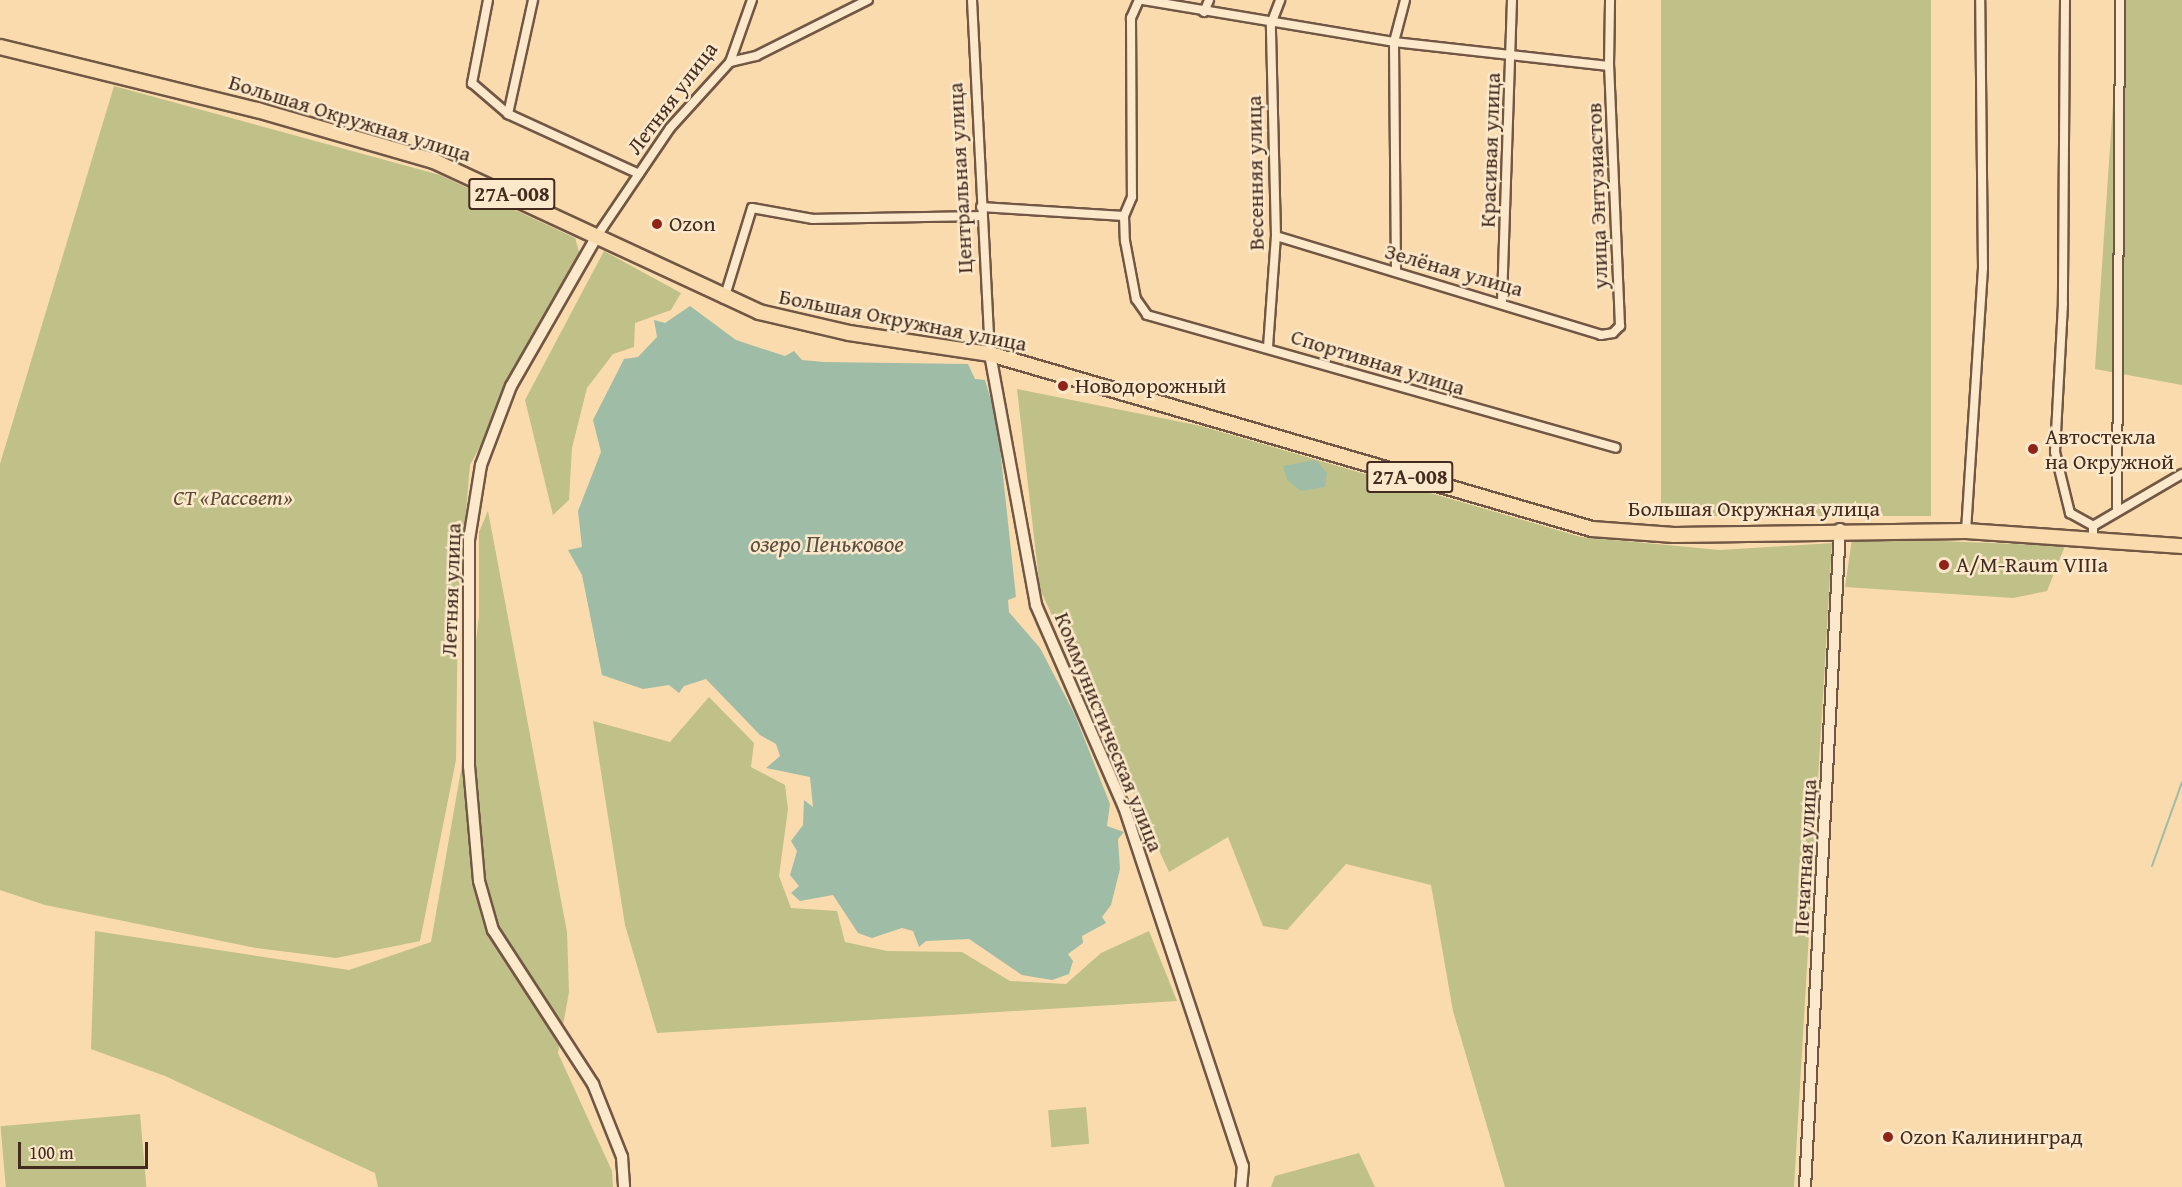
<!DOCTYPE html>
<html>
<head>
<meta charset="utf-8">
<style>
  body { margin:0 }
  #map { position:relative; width:2182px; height:1187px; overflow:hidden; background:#fadbae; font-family:"Gentium Book Plus",serif }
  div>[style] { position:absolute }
  .green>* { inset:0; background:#c0c089; transform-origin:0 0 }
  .water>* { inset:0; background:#9fbca6 }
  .stream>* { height:2px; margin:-1px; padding:0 1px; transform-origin:1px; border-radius:1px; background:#9fbca6 }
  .roads { filter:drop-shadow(2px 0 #715744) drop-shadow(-2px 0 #715744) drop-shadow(0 2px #715744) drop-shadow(0 -2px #715744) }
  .minor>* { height:8px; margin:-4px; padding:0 4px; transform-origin:4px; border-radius:4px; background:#fce8ca }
  .tertiary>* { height:10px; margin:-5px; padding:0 5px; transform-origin:5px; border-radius:5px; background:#fce8ca }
  .primary>* { height:14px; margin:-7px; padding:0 7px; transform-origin:7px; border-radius:7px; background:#fadbae }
  .dots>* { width:16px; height:16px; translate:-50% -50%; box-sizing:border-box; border:3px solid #fce8ca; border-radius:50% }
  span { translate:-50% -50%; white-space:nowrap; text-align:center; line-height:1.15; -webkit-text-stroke:5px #fce8ca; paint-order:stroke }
  .shield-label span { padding:2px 4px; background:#fce8ca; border:2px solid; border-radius:4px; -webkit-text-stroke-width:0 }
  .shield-label { font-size:21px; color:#432b20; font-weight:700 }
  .street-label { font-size:22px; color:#432b20 }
  .poi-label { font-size:22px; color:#432b20 }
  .left { translate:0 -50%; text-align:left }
  .park-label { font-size:22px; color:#5c4935; font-style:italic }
  .water-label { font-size:24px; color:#5a4f42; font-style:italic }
  .scale { position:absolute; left:18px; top:1142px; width:130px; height:27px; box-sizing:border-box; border:3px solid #432b20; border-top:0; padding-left:8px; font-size:18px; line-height:21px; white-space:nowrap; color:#432b20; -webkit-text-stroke:4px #fce8ca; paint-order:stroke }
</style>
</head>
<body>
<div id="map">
  <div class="green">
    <div style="left:1661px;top:0;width:270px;height:516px"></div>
    <div style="clip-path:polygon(2120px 0,2182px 0,2182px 385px,2095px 369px)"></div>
    <div style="clip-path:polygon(114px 86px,440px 175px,575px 238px,582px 261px,470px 465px,458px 605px,456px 760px,420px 941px,336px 958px,256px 948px,45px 905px,0 890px,0 464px)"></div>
    <div style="clip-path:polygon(604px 251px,681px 293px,671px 310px,635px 323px,634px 347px,613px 354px,587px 388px,572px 448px,569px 500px,553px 515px,525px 400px)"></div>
    <div style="clip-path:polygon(1017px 389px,1201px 426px,1581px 537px,1720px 550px,1832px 543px,1794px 1187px,1505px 1187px,1453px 1011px,1431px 885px,1346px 864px,1287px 930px,1263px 926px,1228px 837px,1169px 872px,1040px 589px)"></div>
    <div style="clip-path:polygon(488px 511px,567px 932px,569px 992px,558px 1053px,612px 1171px,613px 1187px,378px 1187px,375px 1173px,165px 1076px,91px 1049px,95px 931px,349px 970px,431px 942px,461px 770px,479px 616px,479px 532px)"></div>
    <div style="clip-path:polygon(1852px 539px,1917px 540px,2065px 546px,2047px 591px,2013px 598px,1845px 587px)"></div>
    <div style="clip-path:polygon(709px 697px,754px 743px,751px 767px,785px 785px,788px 809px,779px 876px,791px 908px,837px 911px,845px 942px,887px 951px,962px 952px,1010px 981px,1066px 984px,1101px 953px,1149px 931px,1177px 1001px,657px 1033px,625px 925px,593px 721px,670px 742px)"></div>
    <div style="left:1086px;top:1107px;width:37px;height:38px;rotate:85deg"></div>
    <div style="left:140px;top:1114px;width:73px;height:140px;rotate:85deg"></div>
    <div style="clip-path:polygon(1359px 1153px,1375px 1187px,1271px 1187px,1275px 1176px)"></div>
  </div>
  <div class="water">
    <div style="clip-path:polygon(690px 306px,736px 340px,785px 356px,794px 351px,802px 360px,824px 362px,968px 364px,975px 379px,985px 380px,997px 420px,1016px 597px,1008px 600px,1009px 612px,1040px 648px,1075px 715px,1110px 804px,1107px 826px,1124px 832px,1118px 839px,1120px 869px,1111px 905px,1102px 917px,1106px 923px,1082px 936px,1083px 943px,1068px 954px,1073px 961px,1069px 974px,1052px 980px,1022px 975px,969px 939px,926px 941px,919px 947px,913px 931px,902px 928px,872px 938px,858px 933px,833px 895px,800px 901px,791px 893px,799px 886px,790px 875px,797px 851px,791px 841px,803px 825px,804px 800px,813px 807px,810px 777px,766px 768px,780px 756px,776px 744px,760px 735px,706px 679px,684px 686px,679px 693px,669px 685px,643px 689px,602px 675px,582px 575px,568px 550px,582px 547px,578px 511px,601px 452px,593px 420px,624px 359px,638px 357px,657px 337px,654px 320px,665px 323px)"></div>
    <div style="clip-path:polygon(1316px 460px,1327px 473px,1325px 487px,1301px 491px,1287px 480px,1283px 466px)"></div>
  </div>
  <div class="stream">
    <div style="left:2152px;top:866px;width:89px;rotate:-70.3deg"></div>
  </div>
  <div class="roads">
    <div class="minor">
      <div style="left:488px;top:0;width:85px;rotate:100.9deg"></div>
      <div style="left:472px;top:83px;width:48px;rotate:40.7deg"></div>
      <div style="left:508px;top:114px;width:144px;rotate:24.6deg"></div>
      <div style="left:972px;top:0;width:354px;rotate:87.1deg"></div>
      <div style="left:1139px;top:0;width:20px;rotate:114deg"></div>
      <div style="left:1131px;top:18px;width:179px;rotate:89.7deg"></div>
      <div style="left:1132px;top:197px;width:21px;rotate:113deg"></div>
      <div style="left:1124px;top:216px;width:25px;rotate:88deg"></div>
      <div style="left:1125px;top:241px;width:59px;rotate:79.3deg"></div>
      <div style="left:1136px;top:299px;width:19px;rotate:55deg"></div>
      <div style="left:1147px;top:315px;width:487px;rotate:15.8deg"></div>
      <div style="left:1143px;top:0;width:254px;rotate:9.5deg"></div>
      <div style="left:1394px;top:42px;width:216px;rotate:6.4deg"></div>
      <div style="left:1609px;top:66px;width:66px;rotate:-89.1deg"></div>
      <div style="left:2065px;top:0;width:304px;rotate:90.4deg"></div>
      <div style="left:2063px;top:304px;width:148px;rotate:93.1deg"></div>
      <div style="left:2055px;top:452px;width:63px;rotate:76.2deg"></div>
      <div style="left:2070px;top:513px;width:26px;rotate:29deg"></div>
      <div style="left:1204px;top:12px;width:13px;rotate:-67deg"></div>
      <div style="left:730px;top:62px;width:27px;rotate:-13deg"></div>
      <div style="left:756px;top:56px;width:125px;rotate:-26.6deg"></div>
      <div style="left:508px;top:114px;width:117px;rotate:-77.6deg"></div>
      <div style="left:981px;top:207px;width:143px;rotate:3.6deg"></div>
      <div style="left:597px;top:236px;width:130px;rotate:-55.9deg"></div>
      <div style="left:670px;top:128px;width:89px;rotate:-47.7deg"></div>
      <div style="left:730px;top:62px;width:66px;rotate:-70.5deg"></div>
      <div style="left:1276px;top:236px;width:340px;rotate:16.9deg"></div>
      <div style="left:1601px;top:335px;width:12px;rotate:-9deg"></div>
      <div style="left:1613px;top:333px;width:10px;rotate:-45deg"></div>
      <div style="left:1620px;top:326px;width:260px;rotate:-92.4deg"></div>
      <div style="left:1396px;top:272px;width:230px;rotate:-90.5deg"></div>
      <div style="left:1394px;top:42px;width:43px;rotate:-75.3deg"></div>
      <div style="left:724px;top:299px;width:95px;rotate:-72.9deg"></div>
      <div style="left:752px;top:208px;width:62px;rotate:10.2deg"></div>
      <div style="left:813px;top:219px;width:167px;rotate:-1deg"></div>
      <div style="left:1502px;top:301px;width:301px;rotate:-88.1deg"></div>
      <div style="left:1268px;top:347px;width:111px;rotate:-85.9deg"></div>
      <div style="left:1276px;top:236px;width:212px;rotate:-91.4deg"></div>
      <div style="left:1271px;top:24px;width:26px;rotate:-69deg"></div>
      <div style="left:2117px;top:511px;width:511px;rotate:-89.66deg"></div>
      <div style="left:1966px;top:531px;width:264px;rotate:-86.3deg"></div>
      <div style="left:1983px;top:268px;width:268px;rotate:-90.6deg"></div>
      <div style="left:2093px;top:538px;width:12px;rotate:-90deg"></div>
      <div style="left:2093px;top:526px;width:103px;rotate:-30.3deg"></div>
    </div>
    <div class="tertiary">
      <div style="left:597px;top:236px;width:173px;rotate:119.8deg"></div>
      <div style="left:511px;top:386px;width:85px;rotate:110.8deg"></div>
      <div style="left:481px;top:465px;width:76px;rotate:99.1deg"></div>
      <div style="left:469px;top:540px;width:226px;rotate:90deg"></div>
      <div style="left:469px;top:766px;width:115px;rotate:85deg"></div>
      <div style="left:479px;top:881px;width:51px;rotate:74.1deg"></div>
      <div style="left:493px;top:930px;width:184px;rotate:57deg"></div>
      <div style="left:593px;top:1084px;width:79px;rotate:68.3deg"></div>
      <div style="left:622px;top:1157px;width:30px;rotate:86deg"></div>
      <div style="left:990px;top:354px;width:255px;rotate:79.6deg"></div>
      <div style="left:1036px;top:605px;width:220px;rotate:66.5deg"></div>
      <div style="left:1124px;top:807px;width:378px;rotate:71.7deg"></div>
      <div style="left:1243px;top:1166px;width:21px;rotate:95deg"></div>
      <div style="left:1805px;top:1187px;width:659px;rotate:-86.96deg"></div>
    </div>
    <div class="primary">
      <div style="left:0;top:47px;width:265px;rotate:13.8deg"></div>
      <div style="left:257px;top:110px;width:184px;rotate:16.1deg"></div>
      <div style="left:434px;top:161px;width:358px;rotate:24.9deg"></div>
      <div style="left:759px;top:312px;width:92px;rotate:13.1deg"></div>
      <div style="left:849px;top:333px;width:143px;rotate:8.5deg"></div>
      <div style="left:990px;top:354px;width:627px;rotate:16.21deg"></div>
      <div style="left:1592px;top:529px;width:82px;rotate:4.2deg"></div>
      <div style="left:1674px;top:535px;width:292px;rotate:-0.8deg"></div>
      <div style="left:1966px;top:531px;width:217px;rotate:4deg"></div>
    </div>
  </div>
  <div class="dots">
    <div style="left:657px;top:224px;background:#8f2418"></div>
    <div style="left:1063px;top:386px;background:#8f2418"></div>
    <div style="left:2033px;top:449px;background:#8f2418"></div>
    <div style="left:1944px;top:565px;background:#8f2418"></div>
    <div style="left:1888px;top:1137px;background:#8f2418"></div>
  </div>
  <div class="shield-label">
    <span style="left:512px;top:194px">27А-008</span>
    <span style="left:1410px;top:477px">27А-008</span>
  </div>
  <div class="street-label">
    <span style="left:672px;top:98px;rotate:-53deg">Летняя улица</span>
    <span style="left:350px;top:118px;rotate:17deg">Большая Окружная улица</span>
    <span style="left:1490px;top:150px;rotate:-88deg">Красивая улица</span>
    <span style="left:1255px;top:173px;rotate:-91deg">Весенняя улица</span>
    <span style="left:960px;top:178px;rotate:-93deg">Центральная улица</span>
    <span style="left:1597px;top:196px;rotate:-92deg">улица Энтузиастов</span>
    <span style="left:1454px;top:270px;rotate:16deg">Зелёная улица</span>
    <span style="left:903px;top:320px;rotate:11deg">Большая Окружная улица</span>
    <span style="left:1378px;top:362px;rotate:17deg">Спортивная улица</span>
    <span style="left:1754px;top:509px">Большая Окружная улица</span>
    <span style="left:451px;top:590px;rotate:-88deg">Летняя улица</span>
    <span style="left:1109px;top:732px;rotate:68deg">Коммунистическая улица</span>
    <span style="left:1805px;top:857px;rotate:-87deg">Печатная улица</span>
  </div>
  <div class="poi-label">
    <span class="left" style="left:669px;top:224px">Ozon</span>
    <span class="left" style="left:1075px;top:386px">Новодорожный</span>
    <span class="left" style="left:2045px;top:449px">Автостекла<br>на Окружной</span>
    <span class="left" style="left:1956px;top:565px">A/M-Raum VIIIa</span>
    <span class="left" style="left:1900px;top:1137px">Ozon Калининград</span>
  </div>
  <div class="park-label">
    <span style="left:233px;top:498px">СТ «Рассвет»</span>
  </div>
  <div class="water-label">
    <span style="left:827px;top:544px">озеро Пеньковое</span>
  </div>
  <div class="scale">100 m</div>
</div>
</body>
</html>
